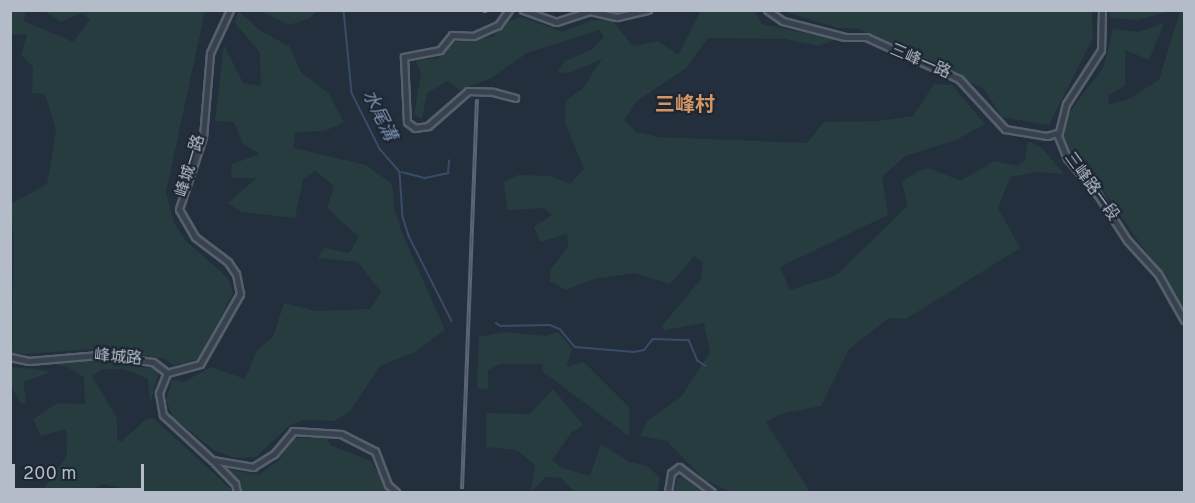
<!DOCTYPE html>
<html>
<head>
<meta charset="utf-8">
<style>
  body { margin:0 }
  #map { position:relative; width:1195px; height:503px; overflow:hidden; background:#242f3e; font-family:Overpass,"Noto Sans TC",sans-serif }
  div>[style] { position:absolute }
  .green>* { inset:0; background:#263c3f }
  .stream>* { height:1.5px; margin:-0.75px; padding:0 0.75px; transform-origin:0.75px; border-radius:0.75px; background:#394c67 }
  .roads { filter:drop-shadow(2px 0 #565f6c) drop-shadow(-2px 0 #565f6c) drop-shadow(0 2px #565f6c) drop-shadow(0 -2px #565f6c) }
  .minor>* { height:5px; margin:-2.5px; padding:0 2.5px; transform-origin:2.5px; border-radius:2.5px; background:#38414e }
  .rail>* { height:4px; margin-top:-2px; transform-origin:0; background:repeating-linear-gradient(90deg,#1d2633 0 4.5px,#5a6575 0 9px); box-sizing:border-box; border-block:2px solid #5a6575 }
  span { translate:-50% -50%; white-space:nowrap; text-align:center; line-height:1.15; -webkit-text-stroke:4.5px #1d2633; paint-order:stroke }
  .street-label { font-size:16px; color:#b4bcc9 }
  .water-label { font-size:18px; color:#7c92b1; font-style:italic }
  .quarter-label { font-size:20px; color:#d59563; font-weight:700 }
  .frame { position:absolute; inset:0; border:12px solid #b4bcc9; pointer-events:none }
  .scale { position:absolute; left:12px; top:464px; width:132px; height:27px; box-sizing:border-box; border:3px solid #b4bcc9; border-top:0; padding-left:8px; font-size:18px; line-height:21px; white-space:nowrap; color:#b4bcc9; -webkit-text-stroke:4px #1d2633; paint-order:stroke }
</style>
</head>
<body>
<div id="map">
  <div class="green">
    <div style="clip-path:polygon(701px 10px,755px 11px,762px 24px,835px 39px,819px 46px,785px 39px,708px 38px,686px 68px,637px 101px,624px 120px,636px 132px,659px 137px,807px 143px,824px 122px,878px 121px,913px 116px,934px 84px,952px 85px,985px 124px,956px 140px,905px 156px,882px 177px,888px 215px,780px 267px,790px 290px,837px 275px,907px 206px,902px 182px,918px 171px,929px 168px,961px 181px,994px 161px,1018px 166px,1025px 161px,1028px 141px,1042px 148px,1064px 174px,1038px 172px,1010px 177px,998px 208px,1020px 248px,906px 319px,889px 318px,849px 349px,821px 406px,780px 414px,766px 422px,810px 492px,731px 492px,705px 480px,667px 441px,640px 436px,647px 421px,681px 397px,710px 352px,704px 323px,664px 330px,661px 327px,701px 279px,703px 263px,694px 256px,670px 284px,635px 273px,594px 279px,566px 290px,549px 281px,551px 269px,568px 247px,567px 234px,540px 242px,534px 227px,552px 215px,544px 208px,507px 210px,504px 182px,518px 175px,550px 176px,570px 184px,584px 169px,565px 123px,566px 101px,583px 88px,602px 59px,572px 72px,557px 73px,565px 61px,593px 49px,604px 37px,599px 30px,527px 53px,491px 78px,460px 90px,447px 81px,427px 93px,422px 118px,414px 115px,421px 74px,416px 61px,439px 58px,455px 42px,493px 37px,509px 21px,521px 17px,563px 32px,590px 21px,611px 19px,633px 46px,658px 41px,678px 55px)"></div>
    <div style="clip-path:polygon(11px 11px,26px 11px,24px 21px,73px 42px,90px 20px,82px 13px,61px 22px,44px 11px,205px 11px,166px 192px,174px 223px,186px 241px,228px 278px,233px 293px,198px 360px,173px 365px,163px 358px,94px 349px,12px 355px,14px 245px,11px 204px,47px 184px,56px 130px,45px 94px,32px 93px,33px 67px,21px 55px,27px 34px,11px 35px)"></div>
    <div style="clip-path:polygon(238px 11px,262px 32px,289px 46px,301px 72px,329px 94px,344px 122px,325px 131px,295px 132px,293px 148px,366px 165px,392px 184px,394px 207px,402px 233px,445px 330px,413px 353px,380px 366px,351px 410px,334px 421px,304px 420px,290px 425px,256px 457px,236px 458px,215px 451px,173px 417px,166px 400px,172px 379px,184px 382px,211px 367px,245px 379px,257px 350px,273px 337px,284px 303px,316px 311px,370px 309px,381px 292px,358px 262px,318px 258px,324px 248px,349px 253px,359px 237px,327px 208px,334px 186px,315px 171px,303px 179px,295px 218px,241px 212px,228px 203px,257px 178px,231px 178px,232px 164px,260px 154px,243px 144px,234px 122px,215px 121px,224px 45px,243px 83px,261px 86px,260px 53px,235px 23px)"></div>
    <div style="clip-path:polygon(261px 11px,317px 11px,309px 19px,289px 25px)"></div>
    <div style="clip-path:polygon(782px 11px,1092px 11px,1093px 38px,1049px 125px,1002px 117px,984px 89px,859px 29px,838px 28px)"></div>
    <div style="clip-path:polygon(1109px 11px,1109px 10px,1171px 11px,1137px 20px,1110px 18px)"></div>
    <div style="clip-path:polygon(1180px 11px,1184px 11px,1184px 307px,1099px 184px,1063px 144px,1061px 123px,1103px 68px,1113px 29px,1139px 32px,1164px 23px,1149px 60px,1125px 50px,1125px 86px,1108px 95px,1109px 104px,1127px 100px,1159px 80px)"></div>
    <div style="clip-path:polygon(504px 332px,546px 336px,558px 332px,572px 349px,566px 367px,584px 362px,630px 408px,629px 436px,542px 371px,543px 364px,500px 364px,488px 370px,488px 390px,477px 388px,479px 337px)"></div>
    <div style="clip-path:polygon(94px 359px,159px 370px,150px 404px,148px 379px,124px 369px,104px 369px,92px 376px,117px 418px,117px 440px,121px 442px,146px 419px,153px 418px,231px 489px,230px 492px,137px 492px,103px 484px,88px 492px,41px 492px,67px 456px,66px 429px,41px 436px,33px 419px,58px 403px,85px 404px,84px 377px,65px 366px,53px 365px)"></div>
    <div style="clip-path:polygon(11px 367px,35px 369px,51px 372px,23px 382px,26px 401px,22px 404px,11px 387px)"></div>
    <div style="clip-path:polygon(553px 389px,583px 425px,572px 432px,552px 460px,562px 468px,590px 476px,601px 444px,629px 462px,648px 466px,660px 478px,657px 492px,575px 492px,561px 478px,545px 477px,531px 492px,535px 465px,517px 450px,486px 447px,486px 413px,530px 414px)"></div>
    <div style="clip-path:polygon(293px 438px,327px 438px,330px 445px,371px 461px,390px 492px,242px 492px,227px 469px,259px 475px,279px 460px)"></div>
    <div style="clip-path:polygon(683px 476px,698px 489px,704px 492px,675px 492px,677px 478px)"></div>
  </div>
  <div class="stream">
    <div style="left:344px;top:10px;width:83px;rotate:84.5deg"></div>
    <div style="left:352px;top:93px;width:63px;rotate:63.4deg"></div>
    <div style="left:380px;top:149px;width:30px;rotate:49deg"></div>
    <div style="left:400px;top:172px;width:45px;rotate:86.2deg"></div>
    <div style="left:403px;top:217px;width:20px;rotate:72deg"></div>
    <div style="left:409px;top:236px;width:95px;rotate:63.2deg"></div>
    <div style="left:402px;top:172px;width:24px;rotate:15deg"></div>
    <div style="left:425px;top:178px;width:24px;rotate:-12deg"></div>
    <div style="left:448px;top:173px;width:12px;rotate:-85deg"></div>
    <div style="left:496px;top:323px;width:6px;rotate:31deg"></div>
    <div style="left:501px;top:326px;width:49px;rotate:-1.2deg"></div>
    <div style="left:550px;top:325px;width:11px;rotate:22deg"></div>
    <div style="left:560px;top:329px;width:23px;rotate:50deg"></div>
    <div style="left:575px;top:347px;width:59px;rotate:4.8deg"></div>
    <div style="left:634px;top:352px;width:10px;rotate:-11deg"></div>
    <div style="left:644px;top:350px;width:14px;rotate:-51deg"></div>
    <div style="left:653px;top:339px;width:36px;rotate:2deg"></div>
    <div style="left:689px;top:340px;width:23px;rotate:67deg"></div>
    <div style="left:698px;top:361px;width:9px;rotate:32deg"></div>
  </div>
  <div class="roads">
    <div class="minor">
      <div style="left:509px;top:10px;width:19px;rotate:126deg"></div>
      <div style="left:498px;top:25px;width:27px;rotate:156deg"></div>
      <div style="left:473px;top:36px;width:21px;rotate:-177deg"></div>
      <div style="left:452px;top:35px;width:19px;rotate:129deg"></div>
      <div style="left:440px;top:50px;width:37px;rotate:169deg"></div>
      <div style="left:404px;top:57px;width:65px;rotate:87.4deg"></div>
      <div style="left:407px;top:122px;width:10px;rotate:37deg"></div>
      <div style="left:415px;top:128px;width:13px;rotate:-9deg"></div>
      <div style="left:428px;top:126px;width:53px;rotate:-41.2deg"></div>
      <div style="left:468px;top:91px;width:25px;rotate:2deg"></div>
      <div style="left:493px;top:92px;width:23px;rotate:15deg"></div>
      <div style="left:523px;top:10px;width:35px;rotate:20deg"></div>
      <div style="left:556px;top:22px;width:36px;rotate:-18deg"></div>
      <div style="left:590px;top:11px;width:28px;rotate:13deg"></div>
      <div style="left:617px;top:17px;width:32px;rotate:-13deg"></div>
      <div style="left:767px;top:10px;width:19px;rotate:35deg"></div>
      <div style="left:783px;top:21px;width:64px;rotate:14.5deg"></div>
      <div style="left:845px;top:37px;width:21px"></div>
      <div style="left:866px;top:37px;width:102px;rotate:24.3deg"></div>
      <div style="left:959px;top:79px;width:68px;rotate:47.4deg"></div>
      <div style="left:1005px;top:129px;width:43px;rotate:9.5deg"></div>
      <div style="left:1047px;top:136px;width:10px;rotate:-17deg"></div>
      <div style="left:1102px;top:10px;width:40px;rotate:91.4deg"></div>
      <div style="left:1101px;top:50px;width:64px;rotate:122.9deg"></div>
      <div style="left:1066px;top:104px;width:33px;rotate:104deg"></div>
      <div style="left:1058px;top:136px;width:24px;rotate:68deg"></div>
      <div style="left:1067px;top:158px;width:48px;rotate:50deg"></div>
      <div style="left:1098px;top:195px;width:54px;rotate:57.2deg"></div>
      <div style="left:1127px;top:240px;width:46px;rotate:47.6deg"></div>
      <div style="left:1158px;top:274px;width:53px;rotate:60.5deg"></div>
      <div style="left:10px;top:357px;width:19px;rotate:12deg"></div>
      <div style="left:29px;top:361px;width:70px;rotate:-4.9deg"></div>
      <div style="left:99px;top:355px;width:54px;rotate:7.4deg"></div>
      <div style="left:153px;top:362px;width:18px;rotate:38deg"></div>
      <div style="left:167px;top:373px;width:22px;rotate:112deg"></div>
      <div style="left:159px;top:393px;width:22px;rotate:80deg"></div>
      <div style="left:163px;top:415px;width:67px;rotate:42.6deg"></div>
      <div style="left:212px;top:460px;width:42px;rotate:9.7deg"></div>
      <div style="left:253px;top:467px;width:25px;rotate:-32deg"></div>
      <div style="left:274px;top:454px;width:30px;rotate:-50deg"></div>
      <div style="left:293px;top:431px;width:48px;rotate:3.6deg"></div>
      <div style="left:341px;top:434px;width:38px;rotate:27deg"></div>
      <div style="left:375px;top:451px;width:36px;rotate:69deg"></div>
      <div style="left:388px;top:485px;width:11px;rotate:41deg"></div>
      <div style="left:167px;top:373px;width:34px;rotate:-15deg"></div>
      <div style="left:200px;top:364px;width:81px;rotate:-60.3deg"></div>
      <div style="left:240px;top:294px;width:20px;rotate:-101deg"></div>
      <div style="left:236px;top:274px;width:14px;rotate:-124deg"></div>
      <div style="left:228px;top:262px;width:41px;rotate:-142.9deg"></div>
      <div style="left:195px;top:237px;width:32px;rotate:-120deg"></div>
      <div style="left:179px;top:209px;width:76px;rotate:-71.6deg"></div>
      <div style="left:203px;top:137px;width:84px;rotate:-85.2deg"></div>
      <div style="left:210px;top:53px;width:47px;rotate:-65.1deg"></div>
      <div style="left:215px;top:463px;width:29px;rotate:46deg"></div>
      <div style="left:235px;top:484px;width:8px;rotate:76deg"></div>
      <div style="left:668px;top:492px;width:19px;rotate:-81deg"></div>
      <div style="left:671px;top:473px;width:10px;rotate:-37deg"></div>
      <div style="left:679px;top:467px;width:41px;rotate:37.1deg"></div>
    </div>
  </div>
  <div class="rail">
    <div style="left:485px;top:13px;width:3px;rotate:-90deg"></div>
    <div style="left:462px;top:489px;width:390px;rotate:-87.8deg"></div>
  </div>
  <div class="street-label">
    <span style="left:920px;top:62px;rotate:23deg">三峰一路</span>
    <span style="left:191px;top:166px;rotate:-73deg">峰城一路</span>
    <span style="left:1091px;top:187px;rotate:54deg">三峰路一段</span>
    <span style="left:118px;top:358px;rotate:5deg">峰城路</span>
  </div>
  <div class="water-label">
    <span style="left:378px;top:116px;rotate:64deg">水尾溝</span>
  </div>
  <div class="quarter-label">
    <span style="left:685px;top:106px">三峰村</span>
  </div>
  <div class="frame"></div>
  <div class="scale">200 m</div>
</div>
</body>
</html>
